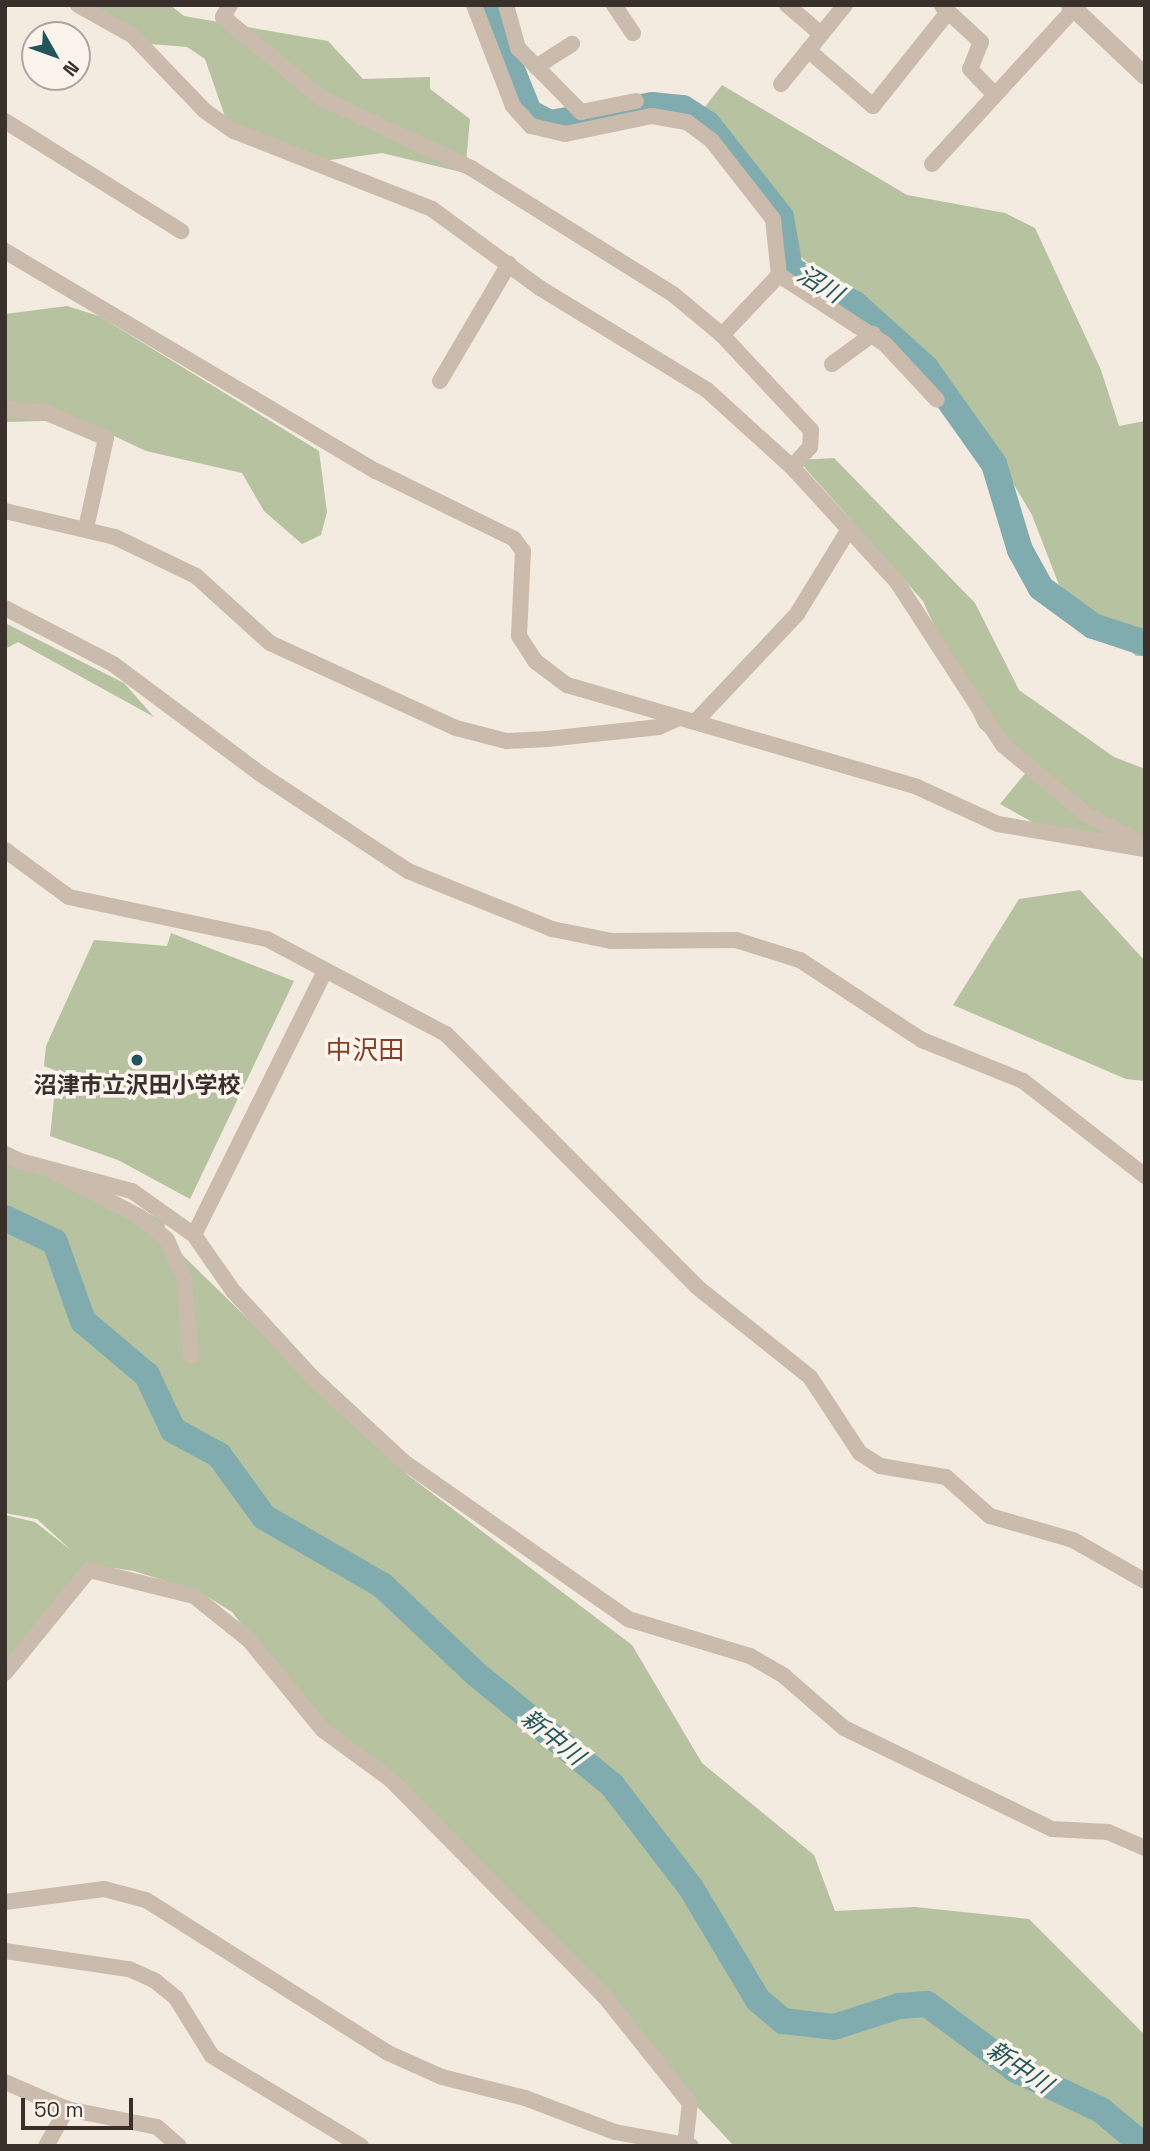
<!DOCTYPE html>
<html>
<head>
<meta charset="utf-8">
<style>
  body { margin:0 }
  #map { position:relative; width:1150px; height:2151px; overflow:hidden; background:#f3eae0; font-family:"Space Grotesk","Noto Sans JP",sans-serif }
  div>[style] { position:absolute }
  .green>* { inset:0; background:#b6c2a0 }
  .river>* { height:26px; margin:-13px; padding:0 13px; transform-origin:13px; border-radius:13px; background:#80acaf }
  .minor>* { height:16px; margin:-8px; padding:0 8px; transform-origin:8px; border-radius:8px; background:#cbbbac }
  .tertiary>* { height:18px; margin:-9px; padding:0 9px; transform-origin:9px; border-radius:9px; background:#cbbbac }
  .dots>* { width:19px; height:19px; translate:-50% -50%; box-sizing:border-box; border:4px solid #faf4ed; border-radius:50% }
  span { translate:-50% -50%; white-space:nowrap; text-align:center; line-height:1.15; -webkit-text-stroke:7px #faf4ed; paint-order:stroke }
  .poi-label { font-size:23px; color:#39302b; font-weight:700 }
  .water-label { font-size:24px; color:#21555a; font-style:italic }
  .quarter-label { font-size:26px; color:#863f26 }
  .frame { position:absolute; inset:0; border:7px solid #39302b; pointer-events:none }
  .north { position:absolute; left:21px; top:21px; width:70px; height:70px; box-sizing:border-box; background:#faf4ed; border:2px solid #ada69f; border-radius:50%; rotate:130deg; font-size:19px; font-weight:700; line-height:28px; text-align:center; color:#39302b }
  .north::after { content:''; display:block; margin:auto; width:24px; height:32px; background:#21555a; clip-path:polygon(50% 0,100% 100%,50% 72%,0 100%) }
  .scale { position:absolute; left:21px; top:2098px; width:112px; height:32px; box-sizing:border-box; border:4px solid #39302b; border-top:0; padding-left:9px; font-size:21px; line-height:24px; white-space:nowrap; color:#39302b; -webkit-text-stroke:5px #faf4ed; paint-order:stroke }
</style>
</head>
<body>
<div id="map">
  <div class="green">
    <div style="clip-path:polygon(68px 5px,170px 5px,184px 16px,328px 41px,363px 79px,430px 77px,430px 89px,470px 119px,465px 173px,382px 153px,316px 162px,229px 128px,205px 59px,187px 47px,151px 44px)"></div>
    <div style="clip-path:polygon(722px 85px,907px 195px,1005px 213px,1035px 228px,1101px 370px,1119px 426px,1145px 421px,1145px 656px,1136px 656px,1059px 585px,1032px 515px,959px 392px,794px 251px,746px 152px,697px 117px)"></div>
    <div style="clip-path:polygon(67px 306px,99px 316px,319px 451px,327px 512px,321px 535px,302px 544px,264px 511px,242px 473px,146px 451px,80px 420px,5px 422px,5px 314px)"></div>
    <div style="clip-path:polygon(834px 458px,975px 603px,1019px 690px,1114px 757px,1145px 769px,1145px 845px,1034px 823px,1000px 804px,1028px 770px,979px 727px,923px 601px,798px 460px)"></div>
    <div style="clip-path:polygon(5px 623px,124px 683px,154px 717px,18px 642px,5px 649px)"></div>
    <div style="clip-path:polygon(1080px 890px,1145px 961px,1145px 1081px,1126px 1079px,953px 1005px,1019px 899px)"></div>
    <div style="clip-path:polygon(171px 933px,294px 981px,190px 1199px,118px 1160px,50px 1136px,57px 1071px,44px 1066px,46px 1046px,94px 940px,167px 946px)"></div>
    <div style="clip-path:polygon(5px 1145px,164px 1221px,167px 1240px,408px 1475px,632px 1645px,702px 1763px,814px 1855px,835px 1911px,915px 1907px,1029px 1919px,1145px 2035px,1145px 2146px,734px 2146px,397px 1786px,323px 1730px,232px 1612px,200px 1592px,134px 1571px,87px 1564px,5px 1670px,5px 1515px,35px 1522px,72px 1551px,37px 1519px,5px 1513px)"></div>
  </div>
  <div class="river">
    <div style="left:486px;top:5px;width:115px;rotate:68.1deg"></div>
    <div style="left:529px;top:112px;width:24px;rotate:28deg"></div>
    <div style="left:550px;top:123px;width:104px;rotate:-10deg"></div>
    <div style="left:652px;top:105px;width:31px;rotate:6deg"></div>
    <div style="left:683px;top:108px;width:30px;rotate:33deg"></div>
    <div style="left:708px;top:124px;width:118px;rotate:51.9deg"></div>
    <div style="left:781px;top:217px;width:53px;rotate:80.2deg"></div>
    <div style="left:790px;top:269px;width:74px;rotate:28.3deg"></div>
    <div style="left:855px;top:304px;width:96px;rotate:42deg"></div>
    <div style="left:926px;top:368px;width:118px;rotate:54.7deg"></div>
    <div style="left:994px;top:464px;width:90px;rotate:73.2deg"></div>
    <div style="left:1020px;top:550px;width:43px;rotate:61.1deg"></div>
    <div style="left:1041px;top:588px;width:64px;rotate:36.2deg"></div>
    <div style="left:1093px;top:626px;width:55px;rotate:18.1deg"></div>
    <div style="left:5px;top:1218px;width:55px;rotate:25.6deg"></div>
    <div style="left:55px;top:1242px;width:84px;rotate:70.5deg"></div>
    <div style="left:83px;top:1321px;width:84px;rotate:40.2deg"></div>
    <div style="left:147px;top:1375px;width:61px;rotate:64.7deg"></div>
    <div style="left:173px;top:1430px;width:52px;rotate:28.5deg"></div>
    <div style="left:219px;top:1455px;width:77px;rotate:54deg"></div>
    <div style="left:264px;top:1517px;width:136px;rotate:30deg"></div>
    <div style="left:382px;top:1585px;width:129px;rotate:43.4deg"></div>
    <div style="left:476px;top:1674px;width:176px;rotate:39.2deg"></div>
    <div style="left:612px;top:1785px;width:130px;rotate:52.5deg"></div>
    <div style="left:691px;top:1888px;width:131px;rotate:59.1deg"></div>
    <div style="left:758px;top:2000px;width:33px;rotate:40deg"></div>
    <div style="left:783px;top:2021px;width:51px;rotate:6.7deg"></div>
    <div style="left:834px;top:2027px;width:68px;rotate:-17.9deg"></div>
    <div style="left:899px;top:2006px;width:28px;rotate:-4deg"></div>
    <div style="left:927px;top:2004px;width:111px;rotate:36.6deg"></div>
    <div style="left:1016px;top:2070px;width:94px;rotate:25.2deg"></div>
    <div style="left:1101px;top:2110px;width:56px;rotate:39.9deg"></div>
  </div>
  <div class="minor">
    <div style="left:78px;top:5px;width:62px;rotate:29.1deg"></div>
    <div style="left:132px;top:35px;width:105px;rotate:46.2deg"></div>
    <div style="left:205px;top:111px;width:35px;rotate:35deg"></div>
    <div style="left:234px;top:131px;width:213px;rotate:21.5deg"></div>
    <div style="left:432px;top:209px;width:134px;rotate:36.2deg"></div>
    <div style="left:540px;top:288px;width:196px;rotate:31.4deg"></div>
    <div style="left:707px;top:390px;width:115px;rotate:42.2deg"></div>
    <div style="left:792px;top:467px;width:156px;rotate:47.6deg"></div>
    <div style="left:897px;top:582px;width:194px;rotate:57deg"></div>
    <div style="left:1003px;top:745px;width:109px;rotate:39.8deg"></div>
    <div style="left:1087px;top:815px;width:65px;rotate:26.6deg"></div>
    <div style="left:230px;top:5px;width:14px;rotate:120deg"></div>
    <div style="left:223px;top:17px;width:127px;rotate:39.6deg"></div>
    <div style="left:321px;top:98px;width:166px;rotate:25deg"></div>
    <div style="left:471px;top:168px;width:239px;rotate:32deg"></div>
    <div style="left:674px;top:295px;width:62px;rotate:39.8deg"></div>
    <div style="left:474px;top:5px;width:108px;rotate:68.9deg"></div>
    <div style="left:513px;top:106px;width:27px;rotate:48deg"></div>
    <div style="left:531px;top:126px;width:35px;rotate:13deg"></div>
    <div style="left:565px;top:134px;width:89px;rotate:-11.7deg"></div>
    <div style="left:652px;top:116px;width:36px;rotate:10deg"></div>
    <div style="left:687px;top:122px;width:31px;rotate:37deg"></div>
    <div style="left:712px;top:141px;width:99px;rotate:52deg"></div>
    <div style="left:773px;top:219px;width:56px;rotate:83.9deg"></div>
    <div style="left:779px;top:275px;width:126px;rotate:33.1deg"></div>
    <div style="left:885px;top:344px;width:76px;rotate:47.1deg"></div>
    <div style="left:506px;top:5px;width:45px;rotate:74.4deg"></div>
    <div style="left:518px;top:48px;width:90px;rotate:45.5deg"></div>
    <div style="left:581px;top:112px;width:56px;rotate:-11.3deg"></div>
    <div style="left:614px;top:5px;width:34px;rotate:56deg"></div>
    <div style="left:787px;top:5px;width:45px;rotate:40.5deg"></div>
    <div style="left:942px;top:6px;width:53px;rotate:42.7deg"></div>
    <div style="left:981px;top:42px;width:29px;rotate:112deg"></div>
    <div style="left:970px;top:69px;width:36px;rotate:46deg"></div>
    <div style="left:808px;top:50px;width:86px;rotate:40.7deg"></div>
    <div style="left:873px;top:106px;width:120px;rotate:-51.4deg"></div>
    <div style="left:536px;top:67px;width:43px;rotate:-32.6deg"></div>
    <div style="left:781px;top:84px;width:102px;rotate:-51deg"></div>
    <div style="left:5px;top:121px;width:208px;rotate:32deg"></div>
    <div style="left:932px;top:164px;width:210px;rotate:-47.5deg"></div>
    <div style="left:5px;top:251px;width:431px;rotate:30.7deg"></div>
    <div style="left:376px;top:471px;width:154px;rotate:26.2deg"></div>
    <div style="left:514px;top:539px;width:15px;rotate:53deg"></div>
    <div style="left:523px;top:551px;width:85px;rotate:92.7deg"></div>
    <div style="left:519px;top:636px;width:30px;rotate:57deg"></div>
    <div style="left:535px;top:661px;width:40px;rotate:37deg"></div>
    <div style="left:567px;top:685px;width:365px;rotate:16.2deg"></div>
    <div style="left:917px;top:787px;width:89px;rotate:24.6deg"></div>
    <div style="left:998px;top:824px;width:149px;rotate:9.7deg"></div>
    <div style="left:779px;top:275px;width:83px;rotate:133.5deg"></div>
    <div style="left:722px;top:335px;width:130px;rotate:46.9deg"></div>
    <div style="left:811px;top:430px;width:17px;rotate:93deg"></div>
    <div style="left:810px;top:447px;width:27px;rotate:132deg"></div>
    <div style="left:832px;top:364px;width:51px;rotate:-36.2deg"></div>
    <div style="left:440px;top:381px;width:136px;rotate:-59.5deg"></div>
    <div style="left:5px;top:409px;width:42px;rotate:5.4deg"></div>
    <div style="left:47px;top:413px;width:64px;rotate:23deg"></div>
    <div style="left:106px;top:438px;width:92px;rotate:102.5deg"></div>
    <div style="left:5px;top:511px;width:113px;rotate:13.3deg"></div>
    <div style="left:115px;top:537px;width:90px;rotate:25.7deg"></div>
    <div style="left:196px;top:576px;width:100px;rotate:42.2deg"></div>
    <div style="left:270px;top:643px;width:205px;rotate:24.6deg"></div>
    <div style="left:456px;top:728px;width:52px;rotate:14.6deg"></div>
    <div style="left:506px;top:741px;width:41px;rotate:-2.8deg"></div>
    <div style="left:547px;top:739px;width:113px;rotate:-6.1deg"></div>
    <div style="left:659px;top:727px;width:21px;rotate:-25deg"></div>
    <div style="left:5px;top:608px;width:122px;rotate:27.4deg"></div>
    <div style="left:113px;top:664px;width:182px;rotate:36.7deg"></div>
    <div style="left:259px;top:773px;width:178px;rotate:33.3deg"></div>
    <div style="left:408px;top:871px;width:155px;rotate:21.9deg"></div>
    <div style="left:552px;top:929px;width:60px;rotate:11.5deg"></div>
    <div style="left:611px;top:941px;width:125px;rotate:-0.5deg"></div>
    <div style="left:736px;top:940px;width:67px;rotate:17.4deg"></div>
    <div style="left:800px;top:960px;width:146px;rotate:33.3deg"></div>
    <div style="left:922px;top:1040px;width:109px;rotate:22.1deg"></div>
    <div style="left:1023px;top:1081px;width:155px;rotate:37.9deg"></div>
    <div style="left:695px;top:722px;width:149px;rotate:-46.6deg"></div>
    <div style="left:797px;top:614px;width:100px;rotate:-58.5deg"></div>
    <div style="left:5px;top:850px;width:79px;rotate:36.3deg"></div>
    <div style="left:69px;top:897px;width:202px;rotate:12deg"></div>
    <div style="left:267px;top:939px;width:203px;rotate:28deg"></div>
    <div style="left:446px;top:1034px;width:356px;rotate:45.2deg"></div>
    <div style="left:697px;top:1287px;width:144px;rotate:38.5deg"></div>
    <div style="left:810px;top:1377px;width:91px;rotate:56.7deg"></div>
    <div style="left:860px;top:1453px;width:24px;rotate:33deg"></div>
    <div style="left:880px;top:1466px;width:67px;rotate:9.5deg"></div>
    <div style="left:946px;top:1477px;width:59px;rotate:41.6deg"></div>
    <div style="left:990px;top:1516px;width:86px;rotate:16.1deg"></div>
    <div style="left:1073px;top:1540px;width:83px;rotate:29.7deg"></div>
    <div style="left:5px;top:1157px;width:131px;rotate:15deg"></div>
    <div style="left:132px;top:1191px;width:76px;rotate:35.4deg"></div>
    <div style="left:194px;top:1235px;width:68px;rotate:55.1deg"></div>
    <div style="left:233px;top:1291px;width:117px;rotate:47.4deg"></div>
    <div style="left:312px;top:1377px;width:125px;rotate:42.7deg"></div>
    <div style="left:404px;top:1462px;width:274px;rotate:35deg"></div>
    <div style="left:628px;top:1619px;width:127px;rotate:16.9deg"></div>
    <div style="left:750px;top:1656px;width:39px;rotate:30deg"></div>
    <div style="left:784px;top:1676px;width:79px;rotate:40.9deg"></div>
    <div style="left:844px;top:1728px;width:231px;rotate:25.9deg"></div>
    <div style="left:1052px;top:1829px;width:56px;rotate:3.1deg"></div>
    <div style="left:1108px;top:1832px;width:40px;rotate:23.4deg"></div>
    <div style="left:56px;top:1173px;width:95px;rotate:27.6deg"></div>
    <div style="left:140px;top:1217px;width:35px;rotate:40deg"></div>
    <div style="left:167px;top:1240px;width:42px;rotate:65.9deg"></div>
    <div style="left:184px;top:1278px;width:78px;rotate:84.9deg"></div>
    <div style="left:194px;top:1235px;width:295px;rotate:-63.6deg"></div>
    <div style="left:5px;top:1673px;width:133px;rotate:-50.8deg"></div>
    <div style="left:89px;top:1570px;width:108px;rotate:13.9deg"></div>
    <div style="left:194px;top:1596px;width:70px;rotate:38.7deg"></div>
    <div style="left:249px;top:1640px;width:117px;rotate:50.6deg"></div>
    <div style="left:323px;top:1730px;width:83px;rotate:36.2deg"></div>
    <div style="left:390px;top:1779px;width:306px;rotate:45.4deg"></div>
    <div style="left:605px;top:1997px;width:136px;rotate:51.3deg"></div>
    <div style="left:690px;top:2103px;width:42px;rotate:96.8deg"></div>
    <div style="left:5px;top:1902px;width:100px;rotate:-7.5deg"></div>
    <div style="left:104px;top:1889px;width:43px;rotate:14.7deg"></div>
    <div style="left:146px;top:1900px;width:286px;rotate:32.3deg"></div>
    <div style="left:388px;top:2053px;width:59px;rotate:24deg"></div>
    <div style="left:442px;top:2077px;width:86px;rotate:14.2deg"></div>
    <div style="left:525px;top:2098px;width:96px;rotate:20.7deg"></div>
    <div style="left:615px;top:2132px;width:77px;rotate:10.4deg"></div>
    <div style="left:5px;top:1951px;width:125px;rotate:8.3deg"></div>
    <div style="left:129px;top:1969px;width:27px;rotate:24deg"></div>
    <div style="left:154px;top:1980px;width:28px;rotate:39deg"></div>
    <div style="left:176px;top:1998px;width:68px;rotate:58.2deg"></div>
    <div style="left:212px;top:2056px;width:174px;rotate:31.1deg"></div>
    <div style="left:5px;top:2082px;width:68px;rotate:23.5deg"></div>
    <div style="left:67px;top:2109px;width:92px;rotate:11.3deg"></div>
    <div style="left:157px;top:2127px;width:29px;rotate:41deg"></div>
    <div style="left:46px;top:2146px;width:43px;rotate:-60.4deg"></div>
  </div>
  <div class="tertiary">
    <div style="left:1070px;top:5px;width:103px;rotate:43.4deg"></div>
  </div>
  <div class="dots">
    <div style="left:137px;top:1060px;background:#21555a"></div>
  </div>
  <div class="poi-label">
    <span style="left:137px;top:1085px">沼津市立沢田小学校</span>
  </div>
  <div class="water-label">
    <span style="left:820px;top:284px;rotate:31deg">沼川</span>
    <span style="left:553px;top:1737px;rotate:39deg">新中川</span>
    <span style="left:1020px;top:2067px;rotate:34deg">新中川</span>
  </div>
  <div class="quarter-label">
    <span style="left:365px;top:1051px">中沢田</span>
  </div>
  <div class="frame"></div>
  <div class="north">N</div>
  <div class="scale">50 m</div>
</div>
</body>
</html>
